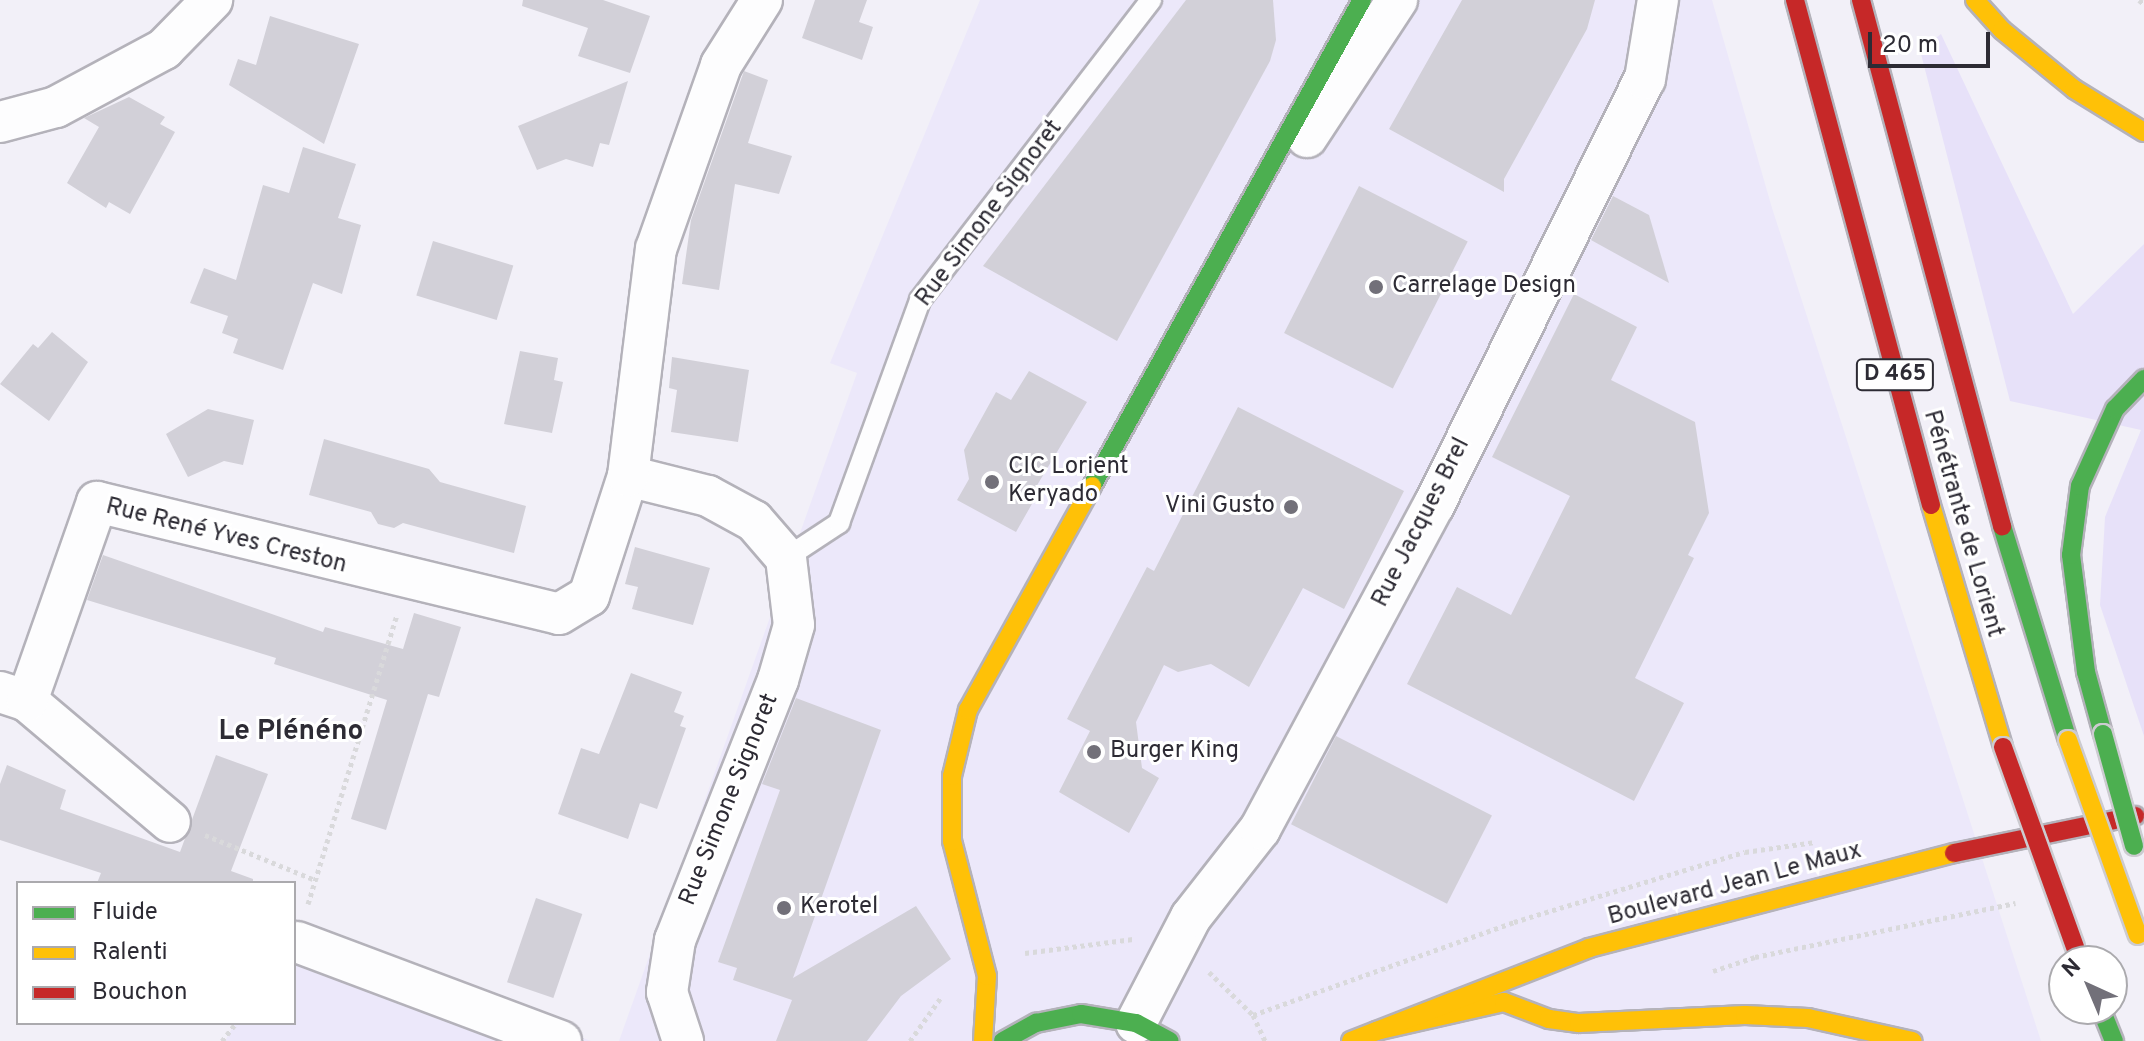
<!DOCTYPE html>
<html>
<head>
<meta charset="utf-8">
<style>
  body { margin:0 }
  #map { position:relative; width:2144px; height:1041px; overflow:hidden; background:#f2f0f8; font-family:Overpass,sans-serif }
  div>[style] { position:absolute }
  .built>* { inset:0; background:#ece8fa }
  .green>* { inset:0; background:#e7e1f9 }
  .building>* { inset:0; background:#d2d0d8; transform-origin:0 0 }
  .path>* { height:5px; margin-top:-2.5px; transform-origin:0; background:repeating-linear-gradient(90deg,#d9d9db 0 4px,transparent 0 8px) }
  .roads { filter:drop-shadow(2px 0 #b4b2ba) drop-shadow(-2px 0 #b4b2ba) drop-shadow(0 2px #b4b2ba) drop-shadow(0 -2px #b4b2ba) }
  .lane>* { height:20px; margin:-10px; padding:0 10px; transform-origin:10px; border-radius:10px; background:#fdfdfe }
  .street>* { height:40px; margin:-20px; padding:0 20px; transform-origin:20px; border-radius:20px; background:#fdfdfe }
  .fast>* { height:18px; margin:-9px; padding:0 9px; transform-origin:9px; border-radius:9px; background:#4caf50 }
  .slow>* { height:18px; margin:-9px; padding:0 9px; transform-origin:9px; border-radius:9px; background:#ffc107 }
  .jam>* { height:18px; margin:-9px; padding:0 9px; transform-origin:9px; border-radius:9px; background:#c62828 }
  .bridges { filter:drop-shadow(2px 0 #cccbd0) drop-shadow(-2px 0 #cccbd0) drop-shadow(0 2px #cccbd0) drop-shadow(0 -2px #cccbd0) }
  .fast-bridge>* { height:18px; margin:-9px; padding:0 9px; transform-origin:9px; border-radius:9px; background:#4caf50 }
  .slow-bridge>* { height:18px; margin:-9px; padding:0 9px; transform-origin:9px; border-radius:9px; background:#ffc107 }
  .jam-bridge>* { height:18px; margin:-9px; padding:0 9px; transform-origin:9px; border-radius:9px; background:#c62828 }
  .dots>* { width:22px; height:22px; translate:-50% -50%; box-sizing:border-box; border:4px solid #fff; border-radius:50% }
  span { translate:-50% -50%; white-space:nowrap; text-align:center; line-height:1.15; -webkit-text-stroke:6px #fff; paint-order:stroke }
  .shield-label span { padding:2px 6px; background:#fff; border:2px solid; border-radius:6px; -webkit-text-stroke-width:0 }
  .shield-label { font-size:22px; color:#2d2b34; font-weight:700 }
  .street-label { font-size:24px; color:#2d2b34 }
  .poi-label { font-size:24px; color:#2d2b34 }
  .left { translate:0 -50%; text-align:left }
  .right { translate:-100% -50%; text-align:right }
  .quarter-label { font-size:28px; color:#2d2b34; font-weight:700 }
  .legend { position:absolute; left:16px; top:881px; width:280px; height:144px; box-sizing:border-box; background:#fff; border:2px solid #abaaae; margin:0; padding:10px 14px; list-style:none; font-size:24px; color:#2d2b34 }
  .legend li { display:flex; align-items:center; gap:16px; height:40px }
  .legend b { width:40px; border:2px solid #abaaae }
  .north { position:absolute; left:2048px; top:945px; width:80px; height:80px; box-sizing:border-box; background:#fff; border:2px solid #abaaae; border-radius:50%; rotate:316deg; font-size:22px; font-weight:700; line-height:32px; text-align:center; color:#2d2b34 }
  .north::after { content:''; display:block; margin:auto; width:28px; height:36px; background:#727079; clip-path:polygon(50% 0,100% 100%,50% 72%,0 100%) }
  .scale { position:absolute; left:1868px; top:32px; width:122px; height:36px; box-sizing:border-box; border:4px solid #2d2b34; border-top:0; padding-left:10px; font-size:24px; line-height:28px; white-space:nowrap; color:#2d2b34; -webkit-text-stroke:6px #fff; paint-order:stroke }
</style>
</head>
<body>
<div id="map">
  <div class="built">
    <div style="clip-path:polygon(980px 0,1712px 0,1772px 208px,2041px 1041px,619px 1041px,857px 373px,830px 363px)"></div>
    <div style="clip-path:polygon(294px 933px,591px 1041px,225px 1041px,235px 1023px,294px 1023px)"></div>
  </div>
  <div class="green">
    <div style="clip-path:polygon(1941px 34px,2073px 314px,2144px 244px,2144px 736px,2100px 605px,2105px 517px,2141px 430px,2010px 401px,1920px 50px)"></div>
  </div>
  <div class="building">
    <div style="clip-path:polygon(523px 0,603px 0,650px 16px,630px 73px,578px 56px,588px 28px,522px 6px)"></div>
    <div style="clip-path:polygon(815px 0,867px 0,859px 22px,873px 27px,862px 60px,802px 38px)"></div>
    <div style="clip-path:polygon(1186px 0,1273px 0,1276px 40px,1270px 61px,1117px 341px,983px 266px)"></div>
    <div style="clip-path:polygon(1462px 0,1595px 0,1587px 29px,1504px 179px,1504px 192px,1389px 129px)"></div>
    <div style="clip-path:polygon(270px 16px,359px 44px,324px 144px,229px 85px,238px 59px,256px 65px)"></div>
    <div style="clip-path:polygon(744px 71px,768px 80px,748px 143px,792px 156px,779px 194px,735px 184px,719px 290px,682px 284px,691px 220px)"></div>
    <div style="clip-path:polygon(628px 81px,609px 145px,600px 143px,593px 167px,566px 159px,537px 170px,518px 126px)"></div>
    <div style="clip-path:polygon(129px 97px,165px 117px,160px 124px,175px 132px,130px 214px,109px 202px,106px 208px,67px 183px,99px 127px,84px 118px)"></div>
    <div style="clip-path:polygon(303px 147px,356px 164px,338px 218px,361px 225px,342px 294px,313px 283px,283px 370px,233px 353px,238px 339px,222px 333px,228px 316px,190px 303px,204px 268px,236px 280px,263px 185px,289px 193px)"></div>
    <div style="left:1359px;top:186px;width:122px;height:165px;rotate:27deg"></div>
    <div style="clip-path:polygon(1613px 196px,1649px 215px,1669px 283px,1591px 240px)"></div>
    <div style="left:433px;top:241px;width:84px;height:57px;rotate:17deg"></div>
    <div style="clip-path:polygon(1574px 294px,1637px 327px,1611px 380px,1695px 422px,1709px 513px,1688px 555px,1694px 558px,1635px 678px,1684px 703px,1634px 801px,1407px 684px,1457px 587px,1511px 615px,1570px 496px,1492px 457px)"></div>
    <div style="clip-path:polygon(52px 332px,88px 362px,49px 421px,0 384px,33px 344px,38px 348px)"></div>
    <div style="clip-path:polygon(520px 351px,558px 358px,554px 380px,563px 382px,552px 433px,504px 424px)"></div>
    <div style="clip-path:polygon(672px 357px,749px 370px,738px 442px,671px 432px,677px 390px,669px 388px)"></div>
    <div style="clip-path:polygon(1029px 371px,1087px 402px,1033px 492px,1037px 495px,1016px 532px,957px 500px,969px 479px,964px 450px,996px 392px,1011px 400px)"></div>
    <div style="clip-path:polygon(1238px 407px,1404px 491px,1344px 609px,1303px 588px,1249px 687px,1211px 664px,1178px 672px,1164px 665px,1136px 722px,1142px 768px,1159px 778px,1129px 833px,1059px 792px,1090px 731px,1067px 719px,1147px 567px,1154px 571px)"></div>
    <div style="clip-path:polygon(208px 409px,254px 420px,243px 465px,224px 461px,188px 477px,166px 434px)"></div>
    <div style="clip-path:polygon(324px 439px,429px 469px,440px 482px,526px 506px,514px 553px,403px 523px,394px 528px,378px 524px,371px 512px,309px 495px)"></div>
    <div style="clip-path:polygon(635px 547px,710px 568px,693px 625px,632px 609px,638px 587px,625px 584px)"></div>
    <div style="clip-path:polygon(103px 555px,323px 632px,325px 627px,403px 649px,414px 613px,461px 627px,439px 697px,428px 694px,386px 830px,351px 819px,387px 700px,274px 664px,276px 658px,87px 600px)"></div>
    <div style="clip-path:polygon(631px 673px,682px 692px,674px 712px,684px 716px,680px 726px,686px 728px,657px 809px,640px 803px,628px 839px,558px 814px,581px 748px,599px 754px)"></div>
    <div style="clip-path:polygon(796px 698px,881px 730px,793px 978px,916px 906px,951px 959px,901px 996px,867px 1041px,776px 1041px,792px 1000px,733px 980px,737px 968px,718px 962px,780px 790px,762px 784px)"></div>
    <div style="left:1336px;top:736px;width:175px;height:99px;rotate:27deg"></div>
    <div style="clip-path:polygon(216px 755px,268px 774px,231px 871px,253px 879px,253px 883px,97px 883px,101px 873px,0 840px,0 784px,7px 765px,66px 790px,60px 809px,180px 852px)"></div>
    <div style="left:536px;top:898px;width:49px;height:89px;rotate:19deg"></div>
  </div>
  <div class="path">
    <div style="left:2139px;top:0;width:6px;rotate:39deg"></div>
    <div style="left:205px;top:835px;width:119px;rotate:22.2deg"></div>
    <div style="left:308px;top:904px;width:302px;rotate:-72.9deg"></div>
    <div style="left:1025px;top:953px;width:109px;rotate:-7.4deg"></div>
    <div style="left:1713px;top:971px;width:44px;rotate:-18.4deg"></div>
    <div style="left:1755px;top:957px;width:266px;rotate:-11.7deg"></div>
    <div style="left:1209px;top:972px;width:62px;rotate:44.3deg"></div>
    <div style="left:1253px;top:1015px;width:277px;rotate:-19.6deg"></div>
    <div style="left:1514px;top:922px;width:241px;rotate:-16.9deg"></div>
    <div style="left:1745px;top:852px;width:71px;rotate:-8.1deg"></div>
    <div style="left:1253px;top:1015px;width:29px;rotate:65deg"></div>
    <div style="left:222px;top:1041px;width:23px;rotate:-52deg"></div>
    <div style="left:910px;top:1041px;width:55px;rotate:-54.6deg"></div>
  </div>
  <div class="roads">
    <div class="lane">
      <div style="left:786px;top:558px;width:64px;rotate:-33.4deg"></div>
      <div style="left:839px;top:523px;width:237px;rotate:-70deg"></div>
      <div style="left:920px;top:300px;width:379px;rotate:-52.4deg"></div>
    </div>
    <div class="street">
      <div style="left:0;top:122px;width:58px;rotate:-15deg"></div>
      <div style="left:56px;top:107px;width:123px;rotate:-28.2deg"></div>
      <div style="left:164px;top:49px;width:69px;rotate:-45.6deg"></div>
      <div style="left:1307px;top:137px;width:164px;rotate:-56.7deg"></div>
      <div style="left:628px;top:476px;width:82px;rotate:14deg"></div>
      <div style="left:708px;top:496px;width:52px;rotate:28.5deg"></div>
      <div style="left:754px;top:521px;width:49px;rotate:49.1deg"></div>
      <div style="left:786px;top:558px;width:67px;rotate:83.2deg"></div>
      <div style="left:794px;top:625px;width:57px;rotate:106.2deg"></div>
      <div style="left:778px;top:680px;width:280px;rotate:111.6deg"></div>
      <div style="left:675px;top:940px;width:53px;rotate:98.7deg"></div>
      <div style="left:667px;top:992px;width:52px;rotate:71.9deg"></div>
      <div style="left:0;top:692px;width:28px;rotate:18deg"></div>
      <div style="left:27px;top:701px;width:187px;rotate:40.2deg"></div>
      <div style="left:27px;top:701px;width:211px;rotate:-70.6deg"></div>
      <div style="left:97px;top:502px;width:475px;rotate:13.6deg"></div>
      <div style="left:559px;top:614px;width:35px;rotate:-31deg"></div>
      <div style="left:589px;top:596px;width:126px;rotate:-72deg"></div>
      <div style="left:628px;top:476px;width:229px;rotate:-83deg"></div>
      <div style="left:656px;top:249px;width:195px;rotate:-70.5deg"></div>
      <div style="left:721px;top:65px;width:77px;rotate:-57.8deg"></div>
      <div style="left:297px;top:942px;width:282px;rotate:20.6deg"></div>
      <div style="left:1136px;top:1023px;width:119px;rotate:-62.6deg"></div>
      <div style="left:1191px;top:917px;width:112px;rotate:-51.9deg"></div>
      <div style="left:1260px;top:829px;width:368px;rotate:-61.8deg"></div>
      <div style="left:1434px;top:505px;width:475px;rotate:-63.7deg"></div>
      <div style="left:1645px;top:79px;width:80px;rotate:-80.7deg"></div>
    </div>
    <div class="fast">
      <div style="left:1092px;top:486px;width:556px;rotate:-60.95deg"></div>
      <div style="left:2002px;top:526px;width:224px;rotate:72.9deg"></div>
      <div style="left:2103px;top:734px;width:64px;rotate:-105.3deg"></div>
      <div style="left:2086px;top:672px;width:118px;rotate:-97.3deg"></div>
      <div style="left:2071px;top:555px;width:70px;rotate:-82.6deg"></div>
      <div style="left:2080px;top:486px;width:85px;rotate:-65.6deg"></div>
      <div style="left:2115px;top:409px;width:42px;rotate:-46deg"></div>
      <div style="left:2101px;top:1009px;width:35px;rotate:68deg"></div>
      <div style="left:1003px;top:1041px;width:38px;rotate:-29deg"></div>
      <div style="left:1036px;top:1023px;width:46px;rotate:-11.3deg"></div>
      <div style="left:1081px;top:1014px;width:56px;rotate:9.3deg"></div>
      <div style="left:1136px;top:1023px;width:38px;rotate:28deg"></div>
    </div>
    <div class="slow">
      <div style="left:1975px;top:0;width:40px;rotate:48deg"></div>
      <div style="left:2002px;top:30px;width:93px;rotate:39.3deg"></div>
      <div style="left:2074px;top:89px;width:82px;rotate:31.6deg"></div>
      <div style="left:1931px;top:505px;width:252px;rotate:73.4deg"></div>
      <div style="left:1376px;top:1031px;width:131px;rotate:-12.8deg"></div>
      <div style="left:1504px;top:1002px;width:48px;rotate:20.7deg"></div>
      <div style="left:1549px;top:1019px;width:30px;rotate:8deg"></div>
      <div style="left:1579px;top:1023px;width:166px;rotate:-2.8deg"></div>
      <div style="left:1745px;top:1015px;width:63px;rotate:2.7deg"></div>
      <div style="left:1808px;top:1018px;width:107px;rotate:12.5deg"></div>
      <div style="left:983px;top:1041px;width:65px;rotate:-86.5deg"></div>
      <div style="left:987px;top:976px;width:139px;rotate:-104.5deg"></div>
      <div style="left:952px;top:841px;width:65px;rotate:-90deg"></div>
      <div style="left:952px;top:776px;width:68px;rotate:-76.4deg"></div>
      <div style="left:968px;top:710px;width:256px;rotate:-61deg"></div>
      <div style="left:1351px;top:1041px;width:256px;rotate:-21.3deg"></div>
      <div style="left:1589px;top:948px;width:377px;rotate:-14.6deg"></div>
    </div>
    <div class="jam">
      <div style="left:1795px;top:0;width:523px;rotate:74.93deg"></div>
      <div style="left:1861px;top:0;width:545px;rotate:74.99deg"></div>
      <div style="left:1954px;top:853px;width:185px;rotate:-11.6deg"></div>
    </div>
  </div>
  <div class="bridges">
    <div class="fast-bridge">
      <div style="left:2103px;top:734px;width:116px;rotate:74.5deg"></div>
    </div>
    <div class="slow-bridge">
      <div style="left:2068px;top:740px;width:207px;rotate:70.3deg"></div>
    </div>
    <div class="jam-bridge">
      <div style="left:2003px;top:747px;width:213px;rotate:70.2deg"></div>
    </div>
  </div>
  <div class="dots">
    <div style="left:1376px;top:287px;background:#727079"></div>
    <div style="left:992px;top:482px;background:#727079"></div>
    <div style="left:1291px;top:507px;background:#727079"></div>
    <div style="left:1094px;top:752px;background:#727079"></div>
    <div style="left:784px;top:908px;background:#727079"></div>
  </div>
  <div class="shield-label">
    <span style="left:1895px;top:375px">D 465</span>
  </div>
  <div class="street-label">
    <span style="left:990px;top:214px;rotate:-53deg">Rue Simone Signoret</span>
    <span style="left:1422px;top:523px;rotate:-63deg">Rue Jacques Brel</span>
    <span style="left:1962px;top:524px;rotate:74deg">Pénétrante de Lorient</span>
    <span style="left:226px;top:537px;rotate:14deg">Rue René Yves Creston</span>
    <span style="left:730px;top:800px;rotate:-68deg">Rue Simone Signoret</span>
    <span style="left:1735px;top:885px;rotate:-15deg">Boulevard Jean Le Maux</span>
  </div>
  <div class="poi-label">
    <span class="left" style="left:1392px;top:287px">Carrelage Design</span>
    <span class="left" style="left:1008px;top:482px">CIC Lorient<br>Keryado</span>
    <span class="right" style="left:1275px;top:507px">Vini Gusto</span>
    <span class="left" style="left:1110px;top:752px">Burger King</span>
    <span class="left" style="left:800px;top:908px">Kerotel</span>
  </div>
  <div class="quarter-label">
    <span style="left:291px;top:732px">Le Plénéno</span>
  </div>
  <ul class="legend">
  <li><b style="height:10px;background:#4caf50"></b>Fluide</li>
  <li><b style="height:10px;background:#ffc107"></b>Ralenti</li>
  <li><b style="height:10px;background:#c62828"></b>Bouchon</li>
  </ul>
  <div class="north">N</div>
  <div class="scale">20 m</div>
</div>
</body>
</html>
